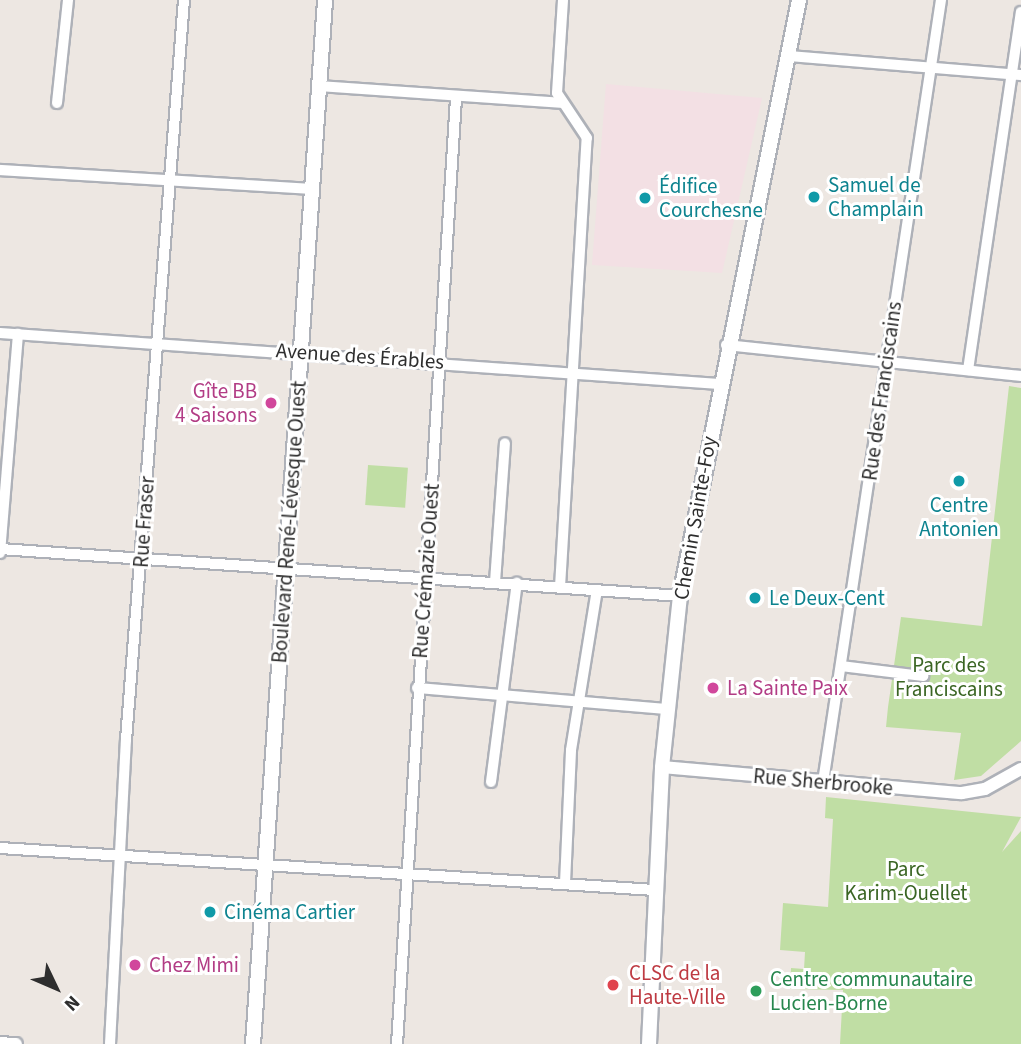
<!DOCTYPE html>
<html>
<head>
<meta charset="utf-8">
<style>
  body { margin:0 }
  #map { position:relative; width:1021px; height:1044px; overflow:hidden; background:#ede7e2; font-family:"Source Sans 3",sans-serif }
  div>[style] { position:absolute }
  .medical>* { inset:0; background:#f3e0e4 }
  .green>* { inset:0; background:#c0dea4; transform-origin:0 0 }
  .roads { filter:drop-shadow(2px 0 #aeb1b8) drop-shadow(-2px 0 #aeb1b8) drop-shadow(0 2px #aeb1b8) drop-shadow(0 -2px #aeb1b8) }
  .minor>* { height:10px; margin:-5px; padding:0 5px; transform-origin:5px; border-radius:5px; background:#fff }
  .tertiary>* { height:12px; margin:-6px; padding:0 6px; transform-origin:6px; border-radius:6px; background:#fff }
  .secondary>* { height:14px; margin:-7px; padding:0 7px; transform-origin:7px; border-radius:7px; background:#fff }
  .dots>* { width:19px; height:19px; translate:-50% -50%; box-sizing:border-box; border:4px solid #fff; border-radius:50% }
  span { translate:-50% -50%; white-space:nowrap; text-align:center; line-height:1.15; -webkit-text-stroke:6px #fff; paint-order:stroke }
  .culture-label { font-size:21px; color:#0d838f }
  .left { translate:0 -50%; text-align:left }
  .street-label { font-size:21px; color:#2e2e2e }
  .hotel-label { font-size:21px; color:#b23c85 }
  .right { translate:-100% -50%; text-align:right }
  .park-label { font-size:21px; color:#3a6523 }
  .health-label { font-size:21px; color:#be3a42 }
  .leisure-label { font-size:21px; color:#27864d }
  .north { position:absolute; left:21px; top:953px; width:70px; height:70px; -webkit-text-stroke:5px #fff; paint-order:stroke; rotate:134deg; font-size:19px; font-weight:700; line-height:28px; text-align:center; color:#2e2e2e }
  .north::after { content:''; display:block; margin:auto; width:24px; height:32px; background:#2e2e2e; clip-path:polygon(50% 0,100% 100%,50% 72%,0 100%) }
</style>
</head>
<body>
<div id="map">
  <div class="medical">
    <div style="clip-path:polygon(606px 84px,762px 98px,722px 273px,592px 265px)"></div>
  </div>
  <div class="green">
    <div style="clip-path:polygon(1009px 386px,1021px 388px,1021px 741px,981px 776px,954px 780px,961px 733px,886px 727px,888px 707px,901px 617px,982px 626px)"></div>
    <div style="left:368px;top:465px;width:40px;height:40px;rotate:4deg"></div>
    <div style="clip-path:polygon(826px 797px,1021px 817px,1002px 852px,1021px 831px,1021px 1044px,840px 1044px,843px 990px,790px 989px,791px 968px,804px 969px,805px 952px,780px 950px,783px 903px,828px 907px,833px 819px,825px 818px)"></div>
  </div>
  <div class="roads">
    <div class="minor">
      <div style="left:788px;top:56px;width:234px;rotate:4.7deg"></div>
      <div style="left:320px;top:86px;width:243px;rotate:4deg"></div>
      <div style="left:57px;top:103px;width:104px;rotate:-83.9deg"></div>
      <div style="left:0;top:170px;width:312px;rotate:3.5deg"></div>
      <div style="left:0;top:333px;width:721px;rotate:4.06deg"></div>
      <div style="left:726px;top:345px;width:297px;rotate:6deg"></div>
      <div style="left:968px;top:370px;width:362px;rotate:-81.6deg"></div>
      <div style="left:0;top:549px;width:682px;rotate:3.95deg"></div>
      <div style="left:0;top:553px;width:220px;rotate:-85.3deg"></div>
      <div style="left:495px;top:582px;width:139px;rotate:-85.9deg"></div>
      <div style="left:560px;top:587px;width:450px;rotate:-86.6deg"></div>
      <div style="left:587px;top:138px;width:54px;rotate:-123.7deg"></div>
      <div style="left:557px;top:93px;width:93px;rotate:-86.3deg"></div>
      <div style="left:841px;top:666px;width:83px;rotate:7deg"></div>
      <div style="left:417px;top:688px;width:251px;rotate:4.8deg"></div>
      <div style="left:491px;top:782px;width:201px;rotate:-82.6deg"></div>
      <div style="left:823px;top:782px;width:791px;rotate:-81.42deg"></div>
      <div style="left:0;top:848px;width:655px;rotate:3.67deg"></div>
      <div style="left:565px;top:883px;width:133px;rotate:-87.4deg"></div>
      <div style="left:571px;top:750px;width:162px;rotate:-80.8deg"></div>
      <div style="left:110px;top:1044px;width:304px;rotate:-87deg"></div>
      <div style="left:126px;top:740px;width:742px;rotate:-85.52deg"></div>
      <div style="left:397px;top:1044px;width:947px;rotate:-86.43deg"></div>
    </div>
    <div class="tertiary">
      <div style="left:662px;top:767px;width:301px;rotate:5deg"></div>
      <div style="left:962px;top:793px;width:23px;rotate:-10deg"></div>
      <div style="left:985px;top:789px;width:41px;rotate:-29.1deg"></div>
      <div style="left:0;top:1043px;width:16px;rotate:4deg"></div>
    </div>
    <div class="secondary">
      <div style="left:253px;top:1044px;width:1046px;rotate:-86.05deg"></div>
      <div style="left:649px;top:1044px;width:277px;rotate:-87.3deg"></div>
      <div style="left:662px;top:767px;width:172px;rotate:-84deg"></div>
      <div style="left:680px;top:596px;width:608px;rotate:-78.71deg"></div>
    </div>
  </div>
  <div class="dots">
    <div style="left:814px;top:197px;background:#0f9aa8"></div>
    <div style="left:645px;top:198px;background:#0f9aa8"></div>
    <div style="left:271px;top:403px;background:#d1479c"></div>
    <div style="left:959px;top:481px;background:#0f9aa8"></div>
    <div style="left:755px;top:598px;background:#0f9aa8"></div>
    <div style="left:713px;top:688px;background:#d1479c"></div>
    <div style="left:210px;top:912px;background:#0f9aa8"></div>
    <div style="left:135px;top:965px;background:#d1479c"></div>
    <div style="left:613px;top:985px;background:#e0444e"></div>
    <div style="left:756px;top:991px;background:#2e9e5b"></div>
  </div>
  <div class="culture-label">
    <span class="left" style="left:828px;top:197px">Samuel de<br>Champlain</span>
    <span class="left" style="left:659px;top:198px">Édifice<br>Courchesne</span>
    <span style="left:959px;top:517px">Centre<br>Antonien</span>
    <span class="left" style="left:769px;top:598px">Le Deux-Cent</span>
    <span class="left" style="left:224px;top:912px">Cinéma Cartier</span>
  </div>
  <div class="street-label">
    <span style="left:360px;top:356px;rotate:4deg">Avenue des Érables</span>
    <span style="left:882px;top:391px;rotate:-82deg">Rue des Franciscains</span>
    <span style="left:695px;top:518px;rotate:-80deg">Chemin Sainte-Foy</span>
    <span style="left:144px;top:522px;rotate:-86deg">Rue Fraser</span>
    <span style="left:289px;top:522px;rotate:-86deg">Boulevard René-Lévesque Ouest</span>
    <span style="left:426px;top:571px;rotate:-86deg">Rue Crémazie Ouest</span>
    <span style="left:823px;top:782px;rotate:5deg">Rue Sherbrooke</span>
  </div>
  <div class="hotel-label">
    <span class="right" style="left:257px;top:403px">Gîte BB<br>4 Saisons</span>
    <span class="left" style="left:727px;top:688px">La Sainte Paix</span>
    <span class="left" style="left:149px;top:965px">Chez Mimi</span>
  </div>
  <div class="park-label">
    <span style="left:949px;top:677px">Parc des<br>Franciscains</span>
    <span style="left:906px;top:881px">Parc<br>Karim-Ouellet</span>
  </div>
  <div class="health-label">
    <span class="left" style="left:629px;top:985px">CLSC de la<br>Haute-Ville</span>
  </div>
  <div class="leisure-label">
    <span class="left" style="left:770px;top:991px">Centre communautaire<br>Lucien-Borne</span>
  </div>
  <div class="north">N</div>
</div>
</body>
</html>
